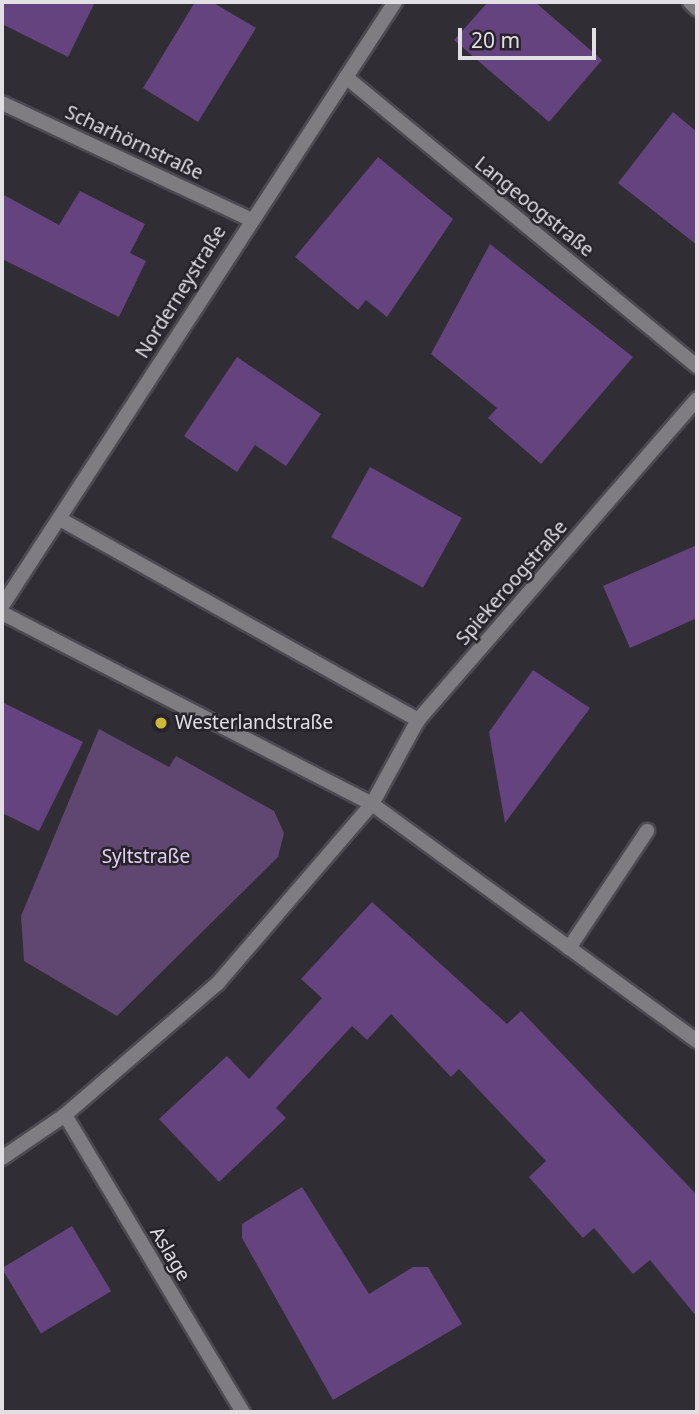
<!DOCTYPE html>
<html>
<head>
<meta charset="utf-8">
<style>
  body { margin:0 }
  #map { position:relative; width:699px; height:1414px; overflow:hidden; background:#312d35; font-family:"Noto Sans",sans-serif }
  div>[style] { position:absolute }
  .green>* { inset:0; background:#5f4771 }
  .building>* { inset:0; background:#65437e; transform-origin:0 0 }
  .roads { filter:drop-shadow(2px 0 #4d4951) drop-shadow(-2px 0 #4d4951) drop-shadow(0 2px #4d4951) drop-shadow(0 -2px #4d4951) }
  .lane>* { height:14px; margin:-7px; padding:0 7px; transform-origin:7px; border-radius:7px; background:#807d82 }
  .street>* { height:14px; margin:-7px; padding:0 7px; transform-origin:7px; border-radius:7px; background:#807d82 }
  .dots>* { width:19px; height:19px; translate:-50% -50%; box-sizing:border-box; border:4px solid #27232b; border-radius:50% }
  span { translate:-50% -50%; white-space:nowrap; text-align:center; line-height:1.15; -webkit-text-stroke:5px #27232b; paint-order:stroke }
  .street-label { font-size:19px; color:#e1dee4 }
  .poi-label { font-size:19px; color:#e1dee4 }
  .left { translate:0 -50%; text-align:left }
  .park-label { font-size:19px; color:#e3d0f3 }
  .frame { position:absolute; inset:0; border:4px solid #e1dee4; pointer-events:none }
  .scale { position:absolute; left:458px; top:28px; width:138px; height:32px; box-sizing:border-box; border:4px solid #e1dee4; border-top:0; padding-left:9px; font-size:21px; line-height:24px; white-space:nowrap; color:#e1dee4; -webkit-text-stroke:5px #27232b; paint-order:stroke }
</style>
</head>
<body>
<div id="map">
  <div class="green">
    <div style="clip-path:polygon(99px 729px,169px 767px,176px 756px,274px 811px,284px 833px,278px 857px,117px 1016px,24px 961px,21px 916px)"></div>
  </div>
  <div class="building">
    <div style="clip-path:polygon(2px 2px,95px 2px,68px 57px,2px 24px)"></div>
    <div style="clip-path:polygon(195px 2px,212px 2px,256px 28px,198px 122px,143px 88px)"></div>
    <div style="clip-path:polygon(488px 2px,535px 2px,602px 60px,549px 122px,454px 40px)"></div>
    <div style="clip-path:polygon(673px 112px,697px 132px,697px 245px,618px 183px)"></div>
    <div style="clip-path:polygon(378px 157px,453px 219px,387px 317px,366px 300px,358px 310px,295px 257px)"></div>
    <div style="clip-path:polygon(80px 191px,145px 224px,130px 253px,146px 261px,119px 317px,2px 259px,2px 194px,59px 225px)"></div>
    <div style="clip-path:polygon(490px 244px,633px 357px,541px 464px,488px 418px,497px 408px,431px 354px)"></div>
    <div style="clip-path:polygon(237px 357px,321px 414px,286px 466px,255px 445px,237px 472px,184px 436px)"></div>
    <div style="left:370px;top:467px;width:105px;height:80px;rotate:29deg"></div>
    <div style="clip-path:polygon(697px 545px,697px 618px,630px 648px,603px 586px)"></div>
    <div style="clip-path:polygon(533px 670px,590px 708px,505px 823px,489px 732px)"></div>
    <div style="clip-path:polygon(2px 702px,83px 742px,39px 831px,2px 813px)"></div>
    <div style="clip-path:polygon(372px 902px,507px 1024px,521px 1011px,697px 1195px,697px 1317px,650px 1260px,633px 1274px,594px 1228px,583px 1238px,529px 1177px,546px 1161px,459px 1069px,451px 1077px,391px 1014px,367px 1040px,352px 1026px,276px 1108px,286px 1118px,219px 1182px,159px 1119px,227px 1056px,249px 1079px,322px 998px,301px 979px)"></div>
    <div style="clip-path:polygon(302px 1187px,369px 1294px,413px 1267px,428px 1267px,462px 1324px,333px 1400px,242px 1238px,242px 1224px)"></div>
    <div style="left:72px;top:1226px;width:76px;height:82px;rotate:59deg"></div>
  </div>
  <div class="roads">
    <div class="lane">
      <div style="left:60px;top:519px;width:411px;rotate:29.3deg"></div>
      <div style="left:569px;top:948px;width:141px;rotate:-56.3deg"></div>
    </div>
    <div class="street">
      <div style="left:690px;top:2px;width:10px;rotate:45deg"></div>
      <div style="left:346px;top:77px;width:455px;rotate:39.5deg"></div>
      <div style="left:2px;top:103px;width:274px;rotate:25.1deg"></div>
      <div style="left:2px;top:606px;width:721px;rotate:-56.95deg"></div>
      <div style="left:2px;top:613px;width:416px;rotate:27.3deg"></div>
      <div style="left:372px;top:804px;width:402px;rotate:36.1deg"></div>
      <div style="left:65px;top:1115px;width:346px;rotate:59.1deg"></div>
      <div style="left:2px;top:1158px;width:76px;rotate:-34.3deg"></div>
      <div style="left:65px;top:1115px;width:202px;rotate:-40.8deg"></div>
      <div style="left:218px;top:983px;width:236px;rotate:-49.3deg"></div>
      <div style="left:372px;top:804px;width:96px;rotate:-61.3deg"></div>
      <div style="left:418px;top:720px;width:425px;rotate:-49deg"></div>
    </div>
  </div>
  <div class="dots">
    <div style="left:161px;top:723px;background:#ceb838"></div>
  </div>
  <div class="street-label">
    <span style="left:134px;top:143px;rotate:25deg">Scharhörnstraße</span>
    <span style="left:534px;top:207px;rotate:39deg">Langeoogstraße</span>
    <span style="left:181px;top:292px;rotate:-58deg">Norderneystraße</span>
    <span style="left:512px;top:583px;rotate:-49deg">Spiekeroogstraße</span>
    <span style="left:170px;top:1254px;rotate:59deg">Aslage</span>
  </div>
  <div class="poi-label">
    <span class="left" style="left:175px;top:723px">Westerlandstraße</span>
  </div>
  <div class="park-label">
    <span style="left:146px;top:857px">Syltstraße</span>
  </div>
  <div class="frame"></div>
  <div class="scale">20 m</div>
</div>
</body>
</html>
